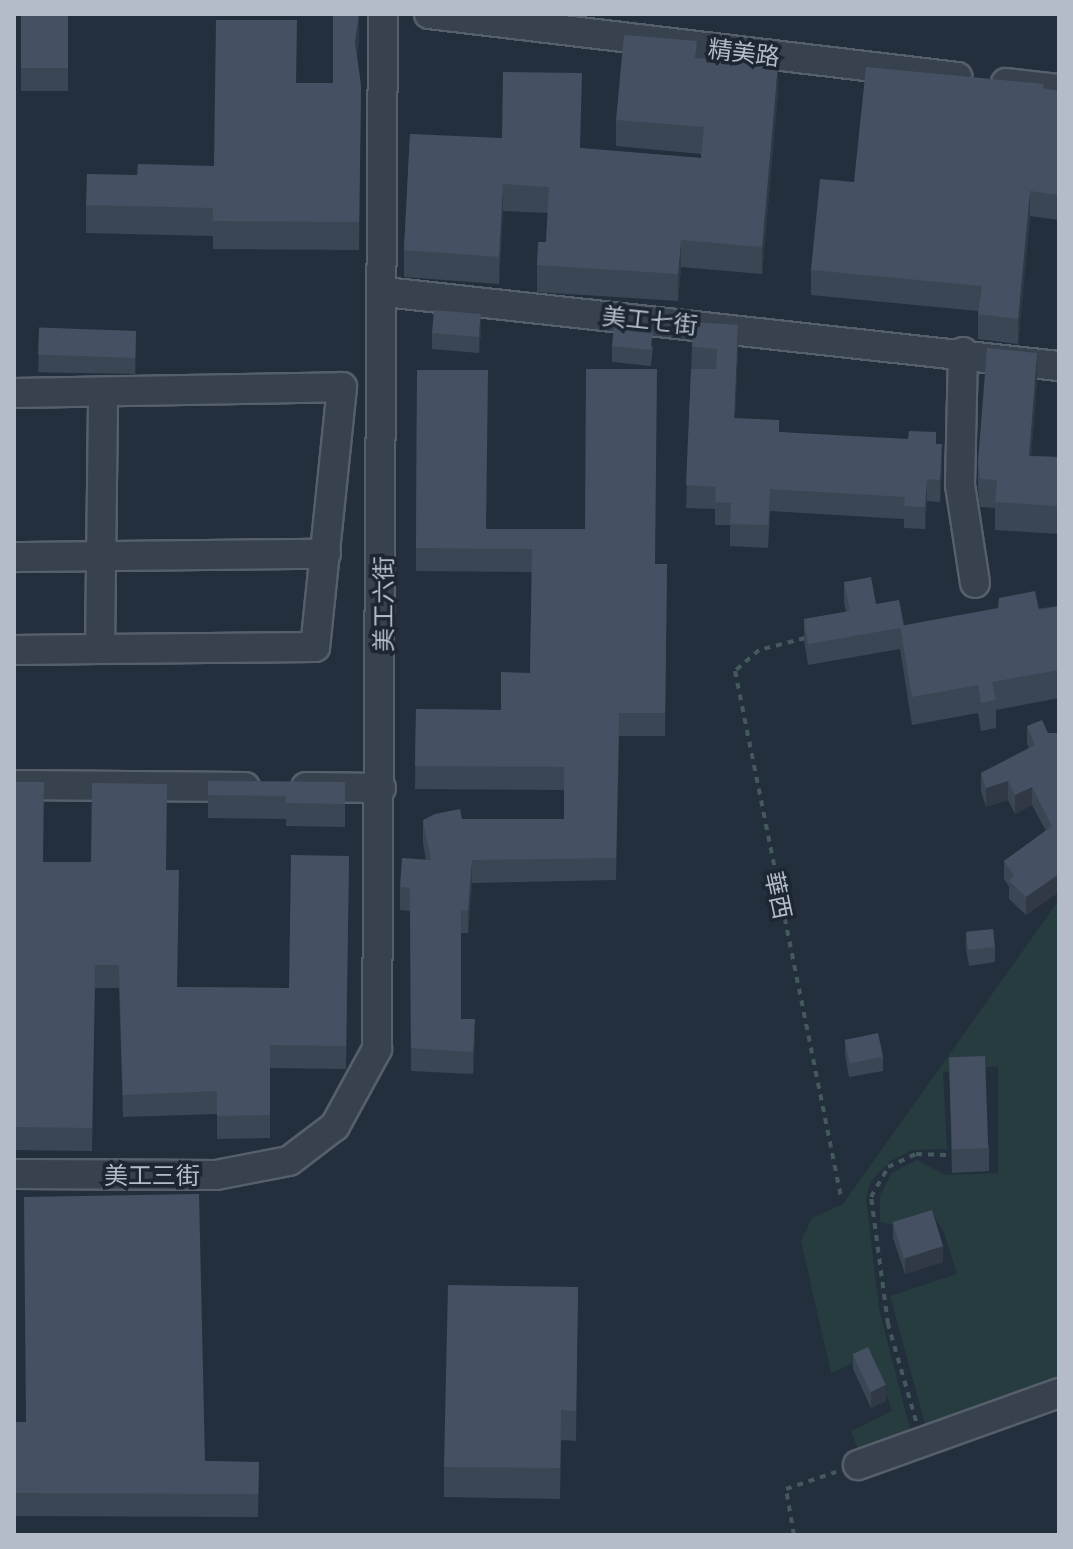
<!DOCTYPE html>
<html>
<head>
<meta charset="utf-8">
<style>
  body { margin:0 }
  #map { position:relative; width:1073px; height:1549px; overflow:hidden; background:#242f3e; font-family:Lato,"Noto Sans TC",sans-serif }
  div>[style] { position:absolute }
  .green>* { inset:0; background:#263c3f }
  .path>* { height:4px; margin-top:-2px; transform-origin:0; background:repeating-linear-gradient(90deg,#44595c 0 6px,transparent 0 12px) }
  .roads { filter:drop-shadow(2px 0 #565f6c) drop-shadow(-2px 0 #565f6c) drop-shadow(0 2px #565f6c) drop-shadow(0 -2px #565f6c) }
  .minor>* { height:28px; margin:-14px; padding:0 14px; transform-origin:14px; border-radius:14px; background:#38414e }
  .wall>* { inset:0; background:#3b4654; transform-origin:0 0 }
  .shaded-wall>* { inset:0; background:#303945 }
  .building>* { inset:0; background:#455162; transform-origin:0 0 }
  span { translate:-50% -50%; white-space:nowrap; text-align:center; line-height:1.15; -webkit-text-stroke:7px #1d2633; paint-order:stroke }
  .street-label { font-size:24px; color:#b4bcc9 }
  .frame { position:absolute; inset:0; border:16px solid #b4bcc9; pointer-events:none }
</style>
</head>
<body>
<div id="map">
  <div class="green">
    <div style="clip-path:polygon(1059px 900px,1059px 1387px,927px 1431px,890px 1296px,957px 1274px,943px 1230px,932px 1213px,898px 1226px,880px 1222px,880px 1195px,892px 1173px,917px 1160px,946px 1175px,998px 1173px,998px 1066px,943px 1072px,947px 1149px,912px 1150px,889px 1162px,871px 1181px,866px 1197px,879px 1309px,912px 1437px,860px 1455px,851px 1431px,892px 1411px,872px 1354px,831px 1373px,801px 1241px,812px 1218px,843px 1204px)"></div>
  </div>
  <div class="path">
    <div style="left:805px;top:638px;width:48px;rotate:165.4deg"></div>
    <div style="left:759px;top:650px;width:32px;rotate:139deg"></div>
    <div style="left:735px;top:671px;width:537px;rotate:78.61deg"></div>
    <div style="left:916px;top:1421px;width:101px;rotate:-106.1deg"></div>
    <div style="left:888px;top:1324px;width:128px;rotate:-97.6deg"></div>
    <div style="left:871px;top:1197px;width:34px;rotate:-60deg"></div>
    <div style="left:888px;top:1167px;width:31px;rotate:-25deg"></div>
    <div style="left:916px;top:1154px;width:31px;rotate:2deg"></div>
    <div style="left:794px;top:1535px;width:47px;rotate:-99.9deg"></div>
    <div style="left:786px;top:1489px;width:53px;rotate:-18.8deg"></div>
  </div>
  <div class="roads">
    <div class="minor">
      <div style="left:429px;top:14px;width:532px;rotate:6.8deg"></div>
      <div style="left:1006px;top:83px;width:53px;rotate:6.5deg"></div>
      <div style="left:385px;top:292px;width:678px;rotate:6.27deg"></div>
      <div style="left:963px;top:352px;width:133px;rotate:91.3deg"></div>
      <div style="left:960px;top:485px;width:99px;rotate:81.3deg"></div>
      <div style="left:14px;top:393px;width:328px;rotate:-1deg"></div>
      <div style="left:342px;top:387px;width:261px;rotate:95.9deg"></div>
      <div style="left:315px;top:647px;width:215px;rotate:179.5deg"></div>
      <div style="left:14px;top:557px;width:312px;rotate:-0.6deg"></div>
      <div style="left:14px;top:650px;width:86px;rotate:-0.7deg"></div>
      <div style="left:100px;top:649px;width:257px;rotate:-89.3deg"></div>
      <div style="left:14px;top:785px;width:231px;rotate:0.5deg"></div>
      <div style="left:306px;top:787px;width:75px;rotate:0.8deg"></div>
      <div style="left:14px;top:1174px;width:202px;rotate:0.3deg"></div>
      <div style="left:216px;top:1175px;width:74px;rotate:-10.9deg"></div>
      <div style="left:289px;top:1161px;width:58px;rotate:-37.3deg"></div>
      <div style="left:335px;top:1126px;width:88px;rotate:-61.4deg"></div>
      <div style="left:377px;top:1049px;width:1035px;rotate:-89.67deg"></div>
      <div style="left:858px;top:1465px;width:214px;rotate:-19.7deg"></div>
    </div>
  </div>
  <div class="wall">
    <div style="left:21px;top:14px;width:47px;height:77px"></div>
    <div style="clip-path:polygon(359px 40px,357px 56px,361px 86px,359px 250px,213px 249px,213px 236px,86px 233px,86px 205px,137px 175px,214px 166px,333px 83px)"></div>
    <div style="clip-path:polygon(697px 58px,778px 91px,762px 274px,681px 267px,678px 301px,537px 292px,537px 265px,546px 242px,548px 213px,503px 211px,499px 284px,404px 277px,404px 250px,410px 134px,701px 158px,701px 154px,616px 146px,616px 120px)"></div>
    <div style="clip-path:polygon(1044px 89px,1059px 91px,1059px 220px,1030px 216px,1018px 344px,978px 339px,978px 311px,811px 295px,811px 270px,854px 182px)"></div>
    <div style="clip-path:polygon(481px 330px,479px 353px,432px 349px,432px 333px)"></div>
    <div style="left:136px;top:331px;width:43px;height:97px;rotate:91deg"></div>
    <div style="clip-path:polygon(612px 346px,653px 346px,651px 366px,612px 362px)"></div>
    <div style="clip-path:polygon(692px 347px,738px 348px,735px 418px,779px 432px,936px 444px,942px 466px,940px 502px,927px 501px,925px 529px,904px 528px,904px 519px,770px 511px,768px 548px,730px 546px,730px 525px,715px 525px,715px 509px,686px 508px)"></div>
    <div style="clip-path:polygon(417px 370px,487px 529px,655px 564px,667px 564px,665px 736px,619px 736px,616px 880px,472px 883px,468px 933px,461px 933px,461px 1019px,475px 1042px,473px 1074px,411px 1071px,410px 911px,400px 910px,400px 887px,426px 860px,423px 843px,423px 820px,564px 819px,564px 790px,415px 789px,416px 709px,501px 710px,530px 673px,532px 572px,416px 571px)"></div>
    <div style="clip-path:polygon(1037px 381px,1031px 456px,1059px 457px,1059px 534px,995px 530px,995px 508px,980px 507px,978px 490px,978px 462px)"></div>
    <div style="clip-path:polygon(844px 582px,876px 604px,904px 626px,1059px 606px,1059px 698px,996px 710px,996px 728px,981px 731px,978px 713px,912px 725px,900px 649px,808px 665px,804px 640px,804px 619px,846px 612px,844px 603px)"></div>
    <div style="clip-path:polygon(1027px 726px,1048px 733px,1059px 733px,1059px 892px,1026px 915px,1009px 899px,1009px 887px,1004px 879px,1004px 861px,1046px 831px,1032px 805px,1015px 814px,1008px 800px,986px 807px,981px 791px,981px 773px,1029px 748px,1027px 744px)"></div>
    <div style="clip-path:polygon(208px 781px,345px 782px,345px 827px,286px 826px,286px 819px,208px 818px)"></div>
    <div style="clip-path:polygon(14px 782px,43px 862px,166px 870px,177px 987px,289px 988px,349px 856px,346px 1069px,270px 1068px,270px 1138px,217px 1139px,217px 1114px,123px 1117px,119px 988px,95px 988px,92px 1151px,14px 1150px)"></div>
    <div style="clip-path:polygon(966px 934px,995px 947px,995px 962px,969px 966px,966px 949px)"></div>
    <div style="clip-path:polygon(845px 1039px,883px 1056px,883px 1071px,849px 1077px,845px 1055px)"></div>
    <div style="clip-path:polygon(949px 1058px,989px 1148px,989px 1171px,952px 1173px)"></div>
    <div style="clip-path:polygon(893px 1222px,943px 1262px,905px 1274px,893px 1238px)"></div>
    <div style="clip-path:polygon(578px 1287px,576px 1441px,561px 1440px,560px 1499px,444px 1497px,444px 1467px)"></div>
    <div style="clip-path:polygon(853px 1354px,886px 1401px,871px 1408px,853px 1369px)"></div>
    <div style="clip-path:polygon(14px 1422px,205px 1461px,259px 1462px,258px 1517px,14px 1516px)"></div>
  </div>
  <div class="shaded-wall">
    <div style="clip-path:polygon(359px 14px,359px 40px,355px 71px,355px 43px)"></div>
    <div style="clip-path:polygon(778px 64px,778px 91px,762px 274px,762px 247px)"></div>
    <div style="clip-path:polygon(16px 70px,16px 93px,14px 95px,14px 72px)"></div>
    <div style="clip-path:polygon(503px 184px,503px 211px,499px 284px,499px 257px)"></div>
    <div style="clip-path:polygon(1030px 191px,1030px 216px,1018px 344px,1018px 319px)"></div>
    <div style="clip-path:polygon(681px 240px,681px 267px,678px 301px,678px 274px)"></div>
    <div style="clip-path:polygon(481px 314px,481px 330px,479px 353px,479px 338px)"></div>
    <div style="clip-path:polygon(738px 325px,738px 348px,734px 440px,734px 418px)"></div>
    <div style="clip-path:polygon(1037px 353px,1037px 381px,1029px 484px,1029px 456px)"></div>
    <div style="clip-path:polygon(942px 444px,942px 466px,940px 502px,940px 480px)"></div>
    <div style="clip-path:polygon(927px 479px,927px 501px,925px 529px,925px 507px)"></div>
    <div style="clip-path:polygon(1008px 781px,1008px 800px,986px 807px,986px 788px)"></div>
    <div style="clip-path:polygon(1032px 787px,1032px 805px,1015px 814px,1015px 795px)"></div>
    <div style="clip-path:polygon(472px 860px,472px 883px,468px 933px,468px 911px)"></div>
    <div style="clip-path:polygon(1058px 869px,1059px 869px,1059px 892px,1026px 915px,1026px 897px)"></div>
    <div style="clip-path:polygon(475px 1019px,475px 1042px,473px 1074px,473px 1052px)"></div>
    <div style="clip-path:polygon(943px 1246px,943px 1262px,905px 1274px,905px 1259px)"></div>
    <div style="clip-path:polygon(886px 1385px,886px 1401px,871px 1408px,871px 1392px)"></div>
  </div>
  <div class="building">
    <div style="left:21px;top:14px;width:47px;height:54px"></div>
    <div style="clip-path:polygon(333px 14px,359px 14px,355px 43px,361px 86px,359px 222px,213px 221px,213px 208px,86px 205px,87px 174px,137px 175px,138px 164px,214px 166px,216px 20px,297px 20px,296px 83px,333px 83px)"></div>
    <div style="clip-path:polygon(624px 35px,697px 41px,695px 58px,778px 64px,762px 247px,681px 240px,678px 274px,537px 265px,538px 242px,546px 242px,549px 187px,503px 184px,499px 257px,404px 250px,410px 134px,502px 138px,503px 72px,582px 73px,580px 148px,701px 158px,704px 127px,616px 120px)"></div>
    <div style="clip-path:polygon(866px 67px,1044px 84px,1043px 88px,1059px 91px,1059px 195px,1030px 191px,1018px 319px,978px 314px,982px 286px,811px 270px,820px 179px,854px 182px)"></div>
    <div style="left:434px;top:310px;width:47px;height:23px;rotate:5deg"></div>
    <div style="clip-path:polygon(693px 322px,738px 325px,734px 418px,779px 420px,779px 432px,908px 439px,909px 431px,936px 432px,936px 444px,942px 444px,940px 480px,927px 479px,925px 507px,904px 506px,905px 497px,770px 489px,768px 525px,730px 524px,731px 503px,715px 502px,716px 487px,686px 485px,691px 369px,716px 369px,717px 349px,692px 347px)"></div>
    <div style="left:614px;top:327px;width:39px;height:19px;rotate:6deg"></div>
    <div style="left:136px;top:331px;width:27px;height:97px;rotate:92deg"></div>
    <div style="clip-path:polygon(987px 348px,1037px 353px,1029px 456px,1059px 457px,1059px 506px,995px 502px,997px 480px,980px 479px,978px 462px)"></div>
    <div style="clip-path:polygon(586px 369px,657px 369px,655px 564px,667px 564px,665px 713px,619px 713px,616px 858px,472px 860px,468px 911px,461px 910px,461px 1019px,475px 1019px,473px 1052px,411px 1048px,410px 888px,400px 887px,402px 858px,431px 860px,423px 820px,435px 814px,460px 809px,462px 819px,564px 819px,564px 767px,415px 766px,416px 709px,501px 710px,501px 672px,530px 673px,532px 549px,416px 548px,417px 370px,488px 370px,486px 529px,585px 529px)"></div>
    <div style="clip-path:polygon(871px 577px,876px 604px,899px 600px,904px 626px,900px 626px,900px 628px,808px 644px,804px 619px,850px 611px,844px 582px)"></div>
    <div style="clip-path:polygon(1035px 591px,1039px 610px,1059px 606px,1059px 655px,1058px 655px,1059px 670px,992px 682px,996px 700px,981px 703px,978px 685px,912px 697px,900px 626px,998px 608px,999px 598px)"></div>
    <div style="clip-path:polygon(1042px 720px,1048px 733px,1059px 733px,1059px 869px,1058px 869px,1059px 874px,1026px 897px,1009px 881px,1014px 875px,1004px 861px,1052px 826px,1032px 787px,1015px 795px,1008px 781px,986px 788px,981px 773px,1035px 745px,1027px 726px)"></div>
    <div style="clip-path:polygon(208px 781px,345px 782px,345px 804px,286px 803px,286px 796px,208px 795px)"></div>
    <div style="clip-path:polygon(14px 782px,44px 782px,43px 862px,91px 862px,92px 783px,167px 784px,166px 870px,179px 870px,177px 987px,289px 988px,291px 855px,349px 856px,346px 1046px,270px 1045px,270px 1115px,217px 1116px,217px 1091px,123px 1095px,119px 965px,95px 965px,92px 1128px,14px 1127px)"></div>
    <div style="left:993px;top:929px;width:18px;height:27px;rotate:84deg"></div>
    <div style="left:878px;top:1033px;width:24px;height:34px;rotate:78deg"></div>
    <div style="left:985px;top:1056px;width:92px;height:36px;rotate:88deg"></div>
    <div style="clip-path:polygon(199px 1194px,205px 1461px,259px 1462px,258px 1494px,14px 1493px,14px 1422px,26px 1422px,24px 1197px)"></div>
    <div style="left:932px;top:1210px;width:38px;height:41px;rotate:73deg"></div>
    <div style="clip-path:polygon(448px 1285px,578px 1287px,576px 1411px,561px 1410px,560px 1468px,444px 1467px)"></div>
    <div style="left:868px;top:1347px;width:42px;height:17px;rotate:65deg"></div>
  </div>
  <div class="street-label">
    <span style="left:744px;top:52px;rotate:7deg">精美路</span>
    <span style="left:650px;top:320px;rotate:6deg">美工七街</span>
    <span style="left:383px;top:604px;rotate:-90deg">美工六街</span>
    <span style="left:779px;top:895px;rotate:78deg">華西</span>
    <span style="left:152px;top:1175px">美工三街</span>
  </div>
  <div class="frame"></div>
</div>
</body>
</html>
